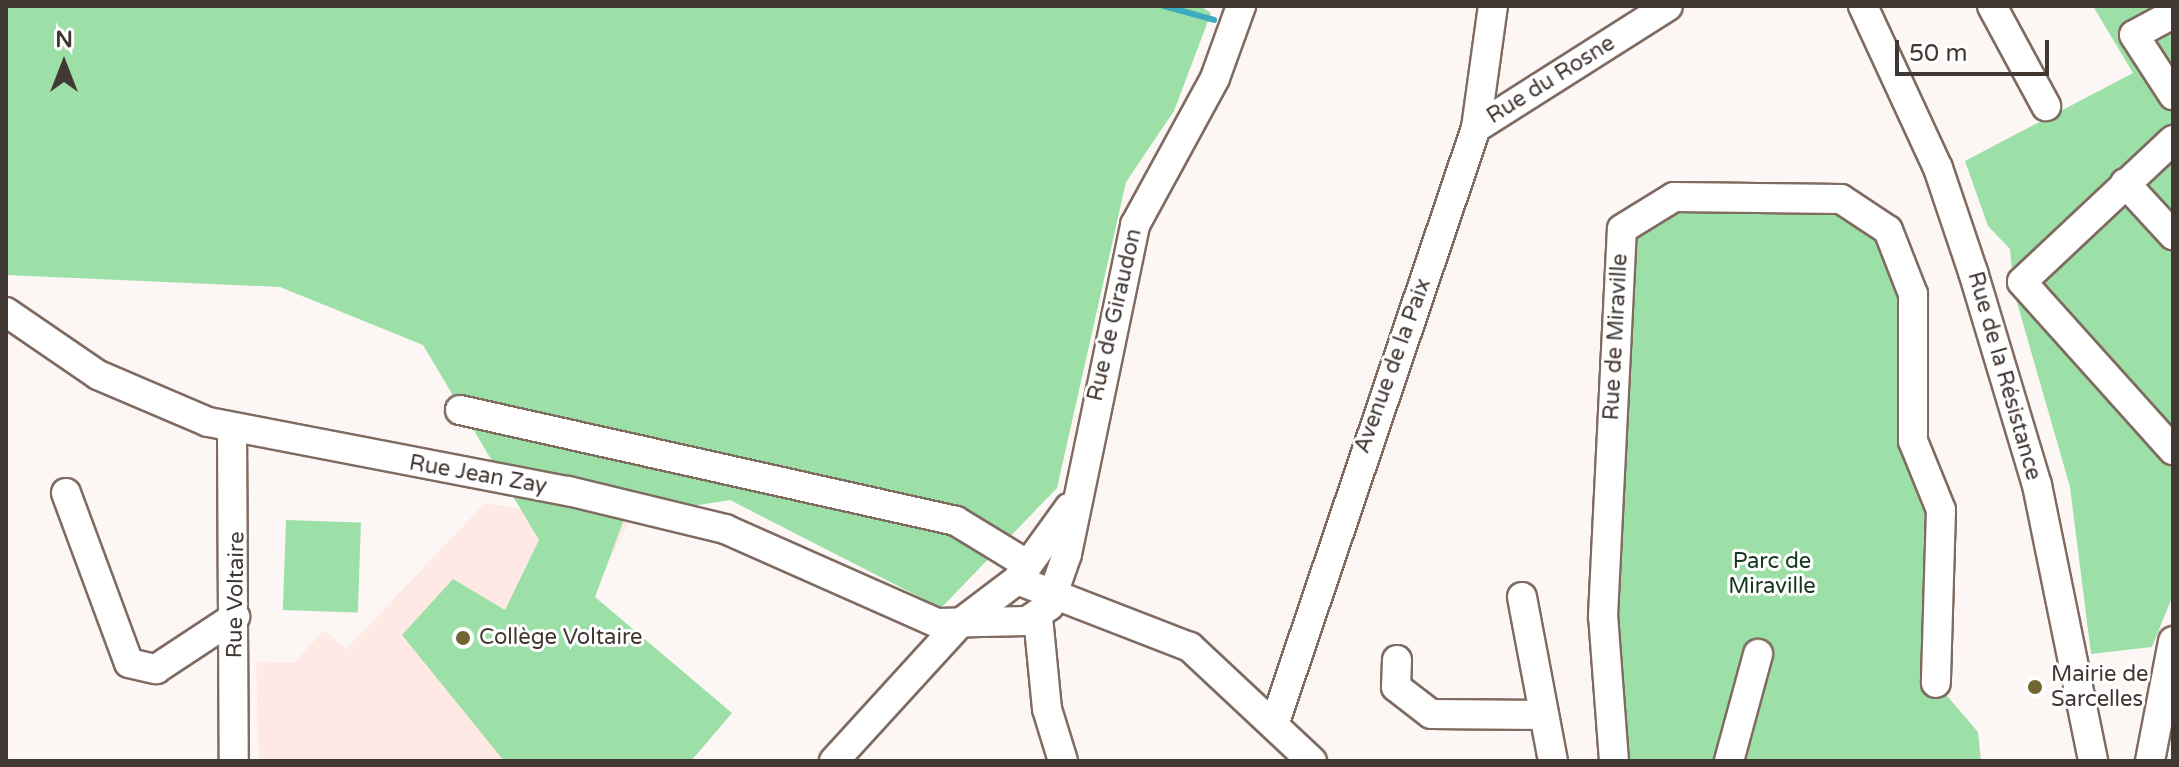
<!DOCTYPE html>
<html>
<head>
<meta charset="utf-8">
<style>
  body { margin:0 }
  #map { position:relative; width:2179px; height:767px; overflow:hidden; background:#fcf7f5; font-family:"Varela Round",sans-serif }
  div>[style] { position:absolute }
  .education>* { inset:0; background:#fee9e4 }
  .green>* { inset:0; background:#9ce0a8; transform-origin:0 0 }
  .stream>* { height:6px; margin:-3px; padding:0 3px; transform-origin:3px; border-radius:3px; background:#3dabc0 }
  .roads { filter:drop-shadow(2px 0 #7f6b60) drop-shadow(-2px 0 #7f6b60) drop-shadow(0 2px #7f6b60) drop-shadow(0 -2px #7f6b60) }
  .minor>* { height:28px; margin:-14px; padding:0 14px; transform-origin:14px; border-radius:14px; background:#fff }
  .dots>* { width:22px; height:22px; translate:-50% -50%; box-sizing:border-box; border:4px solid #fff; border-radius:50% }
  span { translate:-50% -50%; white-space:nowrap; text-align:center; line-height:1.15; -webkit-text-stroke:6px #fff; paint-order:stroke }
  .street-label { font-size:22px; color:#413733 }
  .park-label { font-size:22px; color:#14371d }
  .poi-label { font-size:22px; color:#413733 }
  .left { translate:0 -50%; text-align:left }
  .frame { position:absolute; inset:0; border:8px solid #413733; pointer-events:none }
  .north { position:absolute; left:24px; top:24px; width:80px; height:80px; -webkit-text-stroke:6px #fff; paint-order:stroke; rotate:0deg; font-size:22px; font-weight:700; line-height:32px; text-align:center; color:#413733 }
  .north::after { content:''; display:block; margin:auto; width:28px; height:36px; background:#413733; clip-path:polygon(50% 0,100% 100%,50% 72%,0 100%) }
  .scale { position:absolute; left:1895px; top:40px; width:154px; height:36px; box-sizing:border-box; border:4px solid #413733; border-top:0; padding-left:10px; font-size:24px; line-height:28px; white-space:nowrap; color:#413733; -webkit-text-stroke:6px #fff; paint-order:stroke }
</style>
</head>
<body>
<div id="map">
  <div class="education">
    <div style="clip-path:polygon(485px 503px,591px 521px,632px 517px,526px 719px,570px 761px,259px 761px,256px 662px,294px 663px,324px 630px,346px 649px)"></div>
  </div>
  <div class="green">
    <div style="clip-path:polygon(6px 6px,1200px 6px,1211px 13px,1174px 111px,1126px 182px,1057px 488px,941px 608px,730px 500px,625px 517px,595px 597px,732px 713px,691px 761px,504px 761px,402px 635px,453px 579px,505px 610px,539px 540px,423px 345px,280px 287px,6px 275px)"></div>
    <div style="clip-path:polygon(2093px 6px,2173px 6px,2173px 595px,2152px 647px,2091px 654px,2070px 487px,2014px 292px,2010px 249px,1988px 226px,1965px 161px,2133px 73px)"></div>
    <div style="clip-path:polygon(1674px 197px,1841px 199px,1888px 230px,1913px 294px,1913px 441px,1941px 510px,1936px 683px,1978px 732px,1981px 761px,1614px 761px,1622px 229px)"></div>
    <div style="left:286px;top:520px;width:75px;height:90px;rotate:2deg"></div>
  </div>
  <div class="stream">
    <div style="left:1164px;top:6px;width:52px;rotate:15.6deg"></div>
  </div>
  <div class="roads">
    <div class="minor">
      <div style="left:1863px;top:6px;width:179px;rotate:65.2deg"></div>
      <div style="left:1938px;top:168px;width:110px;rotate:71.4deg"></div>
      <div style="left:1973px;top:272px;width:222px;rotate:73.3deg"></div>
      <div style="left:2037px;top:485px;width:282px;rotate:78.5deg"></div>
      <div style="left:1992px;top:6px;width:114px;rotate:61.6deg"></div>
      <div style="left:2173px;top:14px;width:44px;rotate:151.7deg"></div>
      <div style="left:2134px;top:35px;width:72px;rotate:57deg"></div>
      <div style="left:1476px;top:128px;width:227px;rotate:-32.4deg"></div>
      <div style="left:2173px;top:140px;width:207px;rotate:136.8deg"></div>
      <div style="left:2022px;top:282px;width:226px;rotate:48.1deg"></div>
      <div style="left:2125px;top:183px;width:71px;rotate:47.3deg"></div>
      <div style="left:6px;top:312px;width:112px;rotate:34.4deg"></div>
      <div style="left:98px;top:375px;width:120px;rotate:23.1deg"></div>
      <div style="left:208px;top:422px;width:367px;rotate:10.9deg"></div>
      <div style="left:568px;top:491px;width:162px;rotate:13.6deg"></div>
      <div style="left:725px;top:529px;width:232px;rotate:23.9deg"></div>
      <div style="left:937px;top:623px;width:90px;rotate:-1.3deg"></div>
      <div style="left:1027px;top:621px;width:27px;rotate:-34deg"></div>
      <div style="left:1049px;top:606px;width:55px;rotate:-70.9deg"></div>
      <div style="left:1067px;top:554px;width:336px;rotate:-78.3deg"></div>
      <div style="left:1135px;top:225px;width:167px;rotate:-61.4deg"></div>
      <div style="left:1215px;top:78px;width:77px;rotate:-70.1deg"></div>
      <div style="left:460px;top:410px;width:508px;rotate:12.61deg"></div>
      <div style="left:956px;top:521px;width:84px;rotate:31.4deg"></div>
      <div style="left:232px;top:429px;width:332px;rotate:89.7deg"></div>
      <div style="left:66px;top:493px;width:181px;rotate:69.7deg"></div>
      <div style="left:129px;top:663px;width:28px;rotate:13deg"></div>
      <div style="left:156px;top:669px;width:95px;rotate:-33.4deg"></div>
      <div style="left:1017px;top:580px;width:186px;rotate:21.2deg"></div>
      <div style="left:1190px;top:647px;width:167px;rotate:43.1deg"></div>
      <div style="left:1522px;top:597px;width:167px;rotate:79.3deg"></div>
      <div style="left:1038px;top:617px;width:92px;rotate:84.4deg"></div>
      <div style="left:1047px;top:709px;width:54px;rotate:72.9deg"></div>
      <div style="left:1397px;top:660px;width:27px;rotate:92deg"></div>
      <div style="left:1396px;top:687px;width:44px;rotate:37.6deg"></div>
      <div style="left:1431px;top:714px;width:113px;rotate:0.5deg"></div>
      <div style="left:1275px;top:722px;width:627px;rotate:-71.31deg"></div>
      <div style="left:1476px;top:128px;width:123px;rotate:-82.1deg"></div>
      <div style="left:834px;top:761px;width:185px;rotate:-47.6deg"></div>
      <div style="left:959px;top:624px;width:73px;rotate:-37.2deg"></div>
      <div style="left:1017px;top:580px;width:89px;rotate:-54.2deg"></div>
      <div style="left:1614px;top:761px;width:145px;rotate:-94.3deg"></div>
      <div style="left:1603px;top:616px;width:387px;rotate:-87.2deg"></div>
      <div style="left:1622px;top:229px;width:61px;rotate:-31.6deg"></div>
      <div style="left:1674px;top:197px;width:167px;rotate:0.7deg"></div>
      <div style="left:1841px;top:199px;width:56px;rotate:33.4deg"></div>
      <div style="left:1888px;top:230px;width:69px;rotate:68.7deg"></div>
      <div style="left:1913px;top:294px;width:147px;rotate:90deg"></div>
      <div style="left:1913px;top:441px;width:74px;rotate:67.9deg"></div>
      <div style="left:1941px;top:510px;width:173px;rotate:91.7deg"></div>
      <div style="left:1729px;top:761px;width:111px;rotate:-74.8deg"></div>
      <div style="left:2150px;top:761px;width:122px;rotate:-79.1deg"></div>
    </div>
  </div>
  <div class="dots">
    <div style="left:463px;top:638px;background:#716532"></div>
    <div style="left:2035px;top:687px;background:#716532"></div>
  </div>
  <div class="street-label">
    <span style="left:1551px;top:80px;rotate:-32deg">Rue du Rosne</span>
    <span style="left:1115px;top:315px;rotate:-77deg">Rue de Giraudon</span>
    <span style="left:1616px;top:337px;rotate:-87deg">Rue de Miraville</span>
    <span style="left:1393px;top:366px;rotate:-70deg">Avenue de la Paix</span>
    <span style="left:2004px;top:376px;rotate:74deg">Rue de la Résistance</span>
    <span style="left:478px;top:475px;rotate:10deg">Rue Jean Zay</span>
    <span style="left:236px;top:595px;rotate:-89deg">Rue Voltaire</span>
  </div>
  <div class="park-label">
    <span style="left:1772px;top:574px">Parc de<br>Miraville</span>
  </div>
  <div class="poi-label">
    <span class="left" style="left:479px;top:638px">Collège Voltaire</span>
    <span class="left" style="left:2051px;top:687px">Mairie de<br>Sarcelles</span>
  </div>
  <div class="frame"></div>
  <div class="north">N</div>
  <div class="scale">50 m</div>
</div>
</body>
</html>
